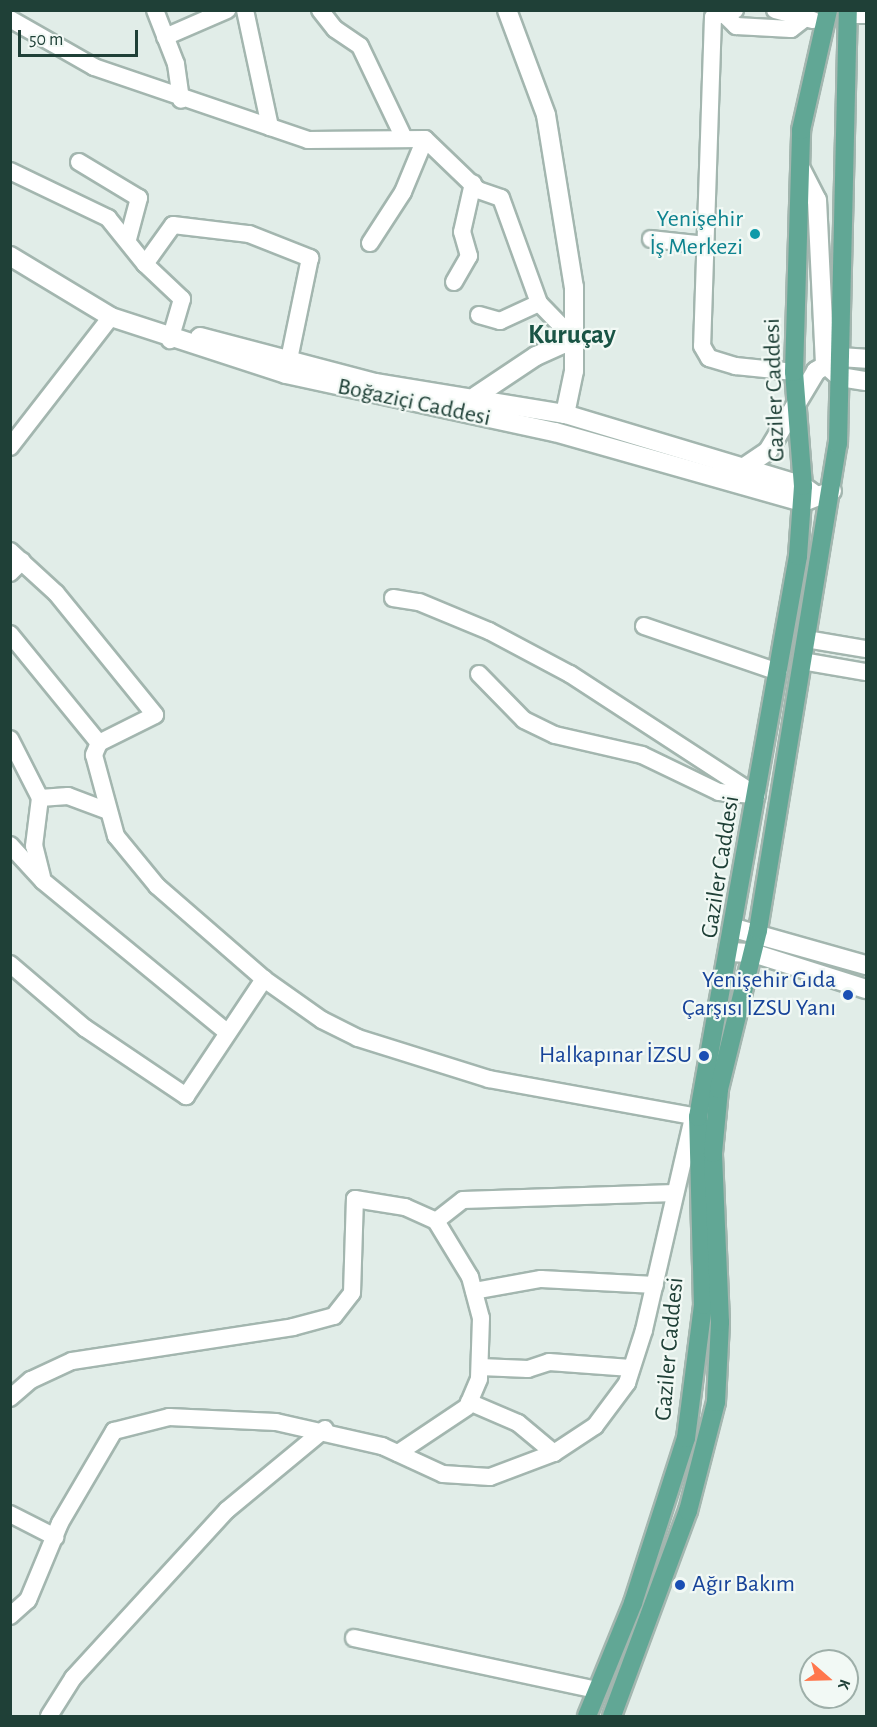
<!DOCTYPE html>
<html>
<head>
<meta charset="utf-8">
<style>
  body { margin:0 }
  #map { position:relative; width:877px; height:1727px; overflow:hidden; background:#e1ede8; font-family:"Alegreya Sans",sans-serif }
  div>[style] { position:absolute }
  .roads { filter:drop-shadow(2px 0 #a3b6af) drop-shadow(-2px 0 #a3b6af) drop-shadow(0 2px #a3b6af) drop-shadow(0 -2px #a3b6af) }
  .minor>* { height:16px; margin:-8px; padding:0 8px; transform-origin:8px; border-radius:8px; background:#fff }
  .tertiary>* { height:18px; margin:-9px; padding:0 9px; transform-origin:9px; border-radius:9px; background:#fff }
  .secondary>* { height:18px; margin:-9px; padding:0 9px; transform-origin:9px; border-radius:9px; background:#fff }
  .primary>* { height:18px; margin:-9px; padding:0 9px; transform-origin:9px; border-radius:9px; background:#61a795 }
  .dots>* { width:16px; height:16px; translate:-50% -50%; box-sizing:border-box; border:3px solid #f2f9f5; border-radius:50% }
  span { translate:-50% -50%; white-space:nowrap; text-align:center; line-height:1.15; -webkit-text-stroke:4.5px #f2f9f5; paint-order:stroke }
  .culture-label { font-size:24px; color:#0d838f }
  .right { translate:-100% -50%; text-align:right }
  .street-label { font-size:24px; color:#1f4037 }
  .transit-label { font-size:24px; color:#164399 }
  .left { translate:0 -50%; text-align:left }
  .quarter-label { font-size:27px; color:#195445; font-weight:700 }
  .frame { position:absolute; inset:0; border:12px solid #1f4037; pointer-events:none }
  .north { position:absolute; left:799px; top:1649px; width:60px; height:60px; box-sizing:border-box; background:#f2f9f5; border:2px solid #9eafa9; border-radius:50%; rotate:110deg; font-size:16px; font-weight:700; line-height:24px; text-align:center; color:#1f4037 }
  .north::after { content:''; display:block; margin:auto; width:21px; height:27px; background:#ff774d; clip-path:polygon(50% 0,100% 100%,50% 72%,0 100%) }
  .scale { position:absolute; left:18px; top:30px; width:120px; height:27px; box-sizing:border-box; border:3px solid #1f4037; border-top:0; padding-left:8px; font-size:18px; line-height:21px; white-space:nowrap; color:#1f4037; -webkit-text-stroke:4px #f2f9f5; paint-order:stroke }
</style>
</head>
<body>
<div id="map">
  <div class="roads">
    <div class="minor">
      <div style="left:155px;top:10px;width:58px;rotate:68.7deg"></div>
      <div style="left:176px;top:64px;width:36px;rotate:82deg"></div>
      <div style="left:245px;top:10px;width:120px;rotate:77.9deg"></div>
      <div style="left:320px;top:10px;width:24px;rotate:52deg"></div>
      <div style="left:335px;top:29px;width:30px;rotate:34deg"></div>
      <div style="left:360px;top:46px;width:100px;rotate:64.5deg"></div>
      <div style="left:735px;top:10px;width:23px;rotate:162deg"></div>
      <div style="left:713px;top:17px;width:329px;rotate:91.9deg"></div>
      <div style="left:702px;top:346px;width:14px;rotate:60deg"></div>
      <div style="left:709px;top:358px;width:28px;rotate:17deg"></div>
      <div style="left:736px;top:366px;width:58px;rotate:5.9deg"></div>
      <div style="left:775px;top:10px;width:39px;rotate:15deg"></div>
      <div style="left:847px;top:15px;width:19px"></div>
      <div style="left:727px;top:17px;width:13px;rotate:45deg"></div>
      <div style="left:736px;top:26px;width:55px;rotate:3.1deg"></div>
      <div style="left:791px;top:29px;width:15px;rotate:-37deg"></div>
      <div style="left:10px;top:19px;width:97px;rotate:29.7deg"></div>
      <div style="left:94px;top:67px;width:226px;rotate:18.8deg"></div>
      <div style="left:308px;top:140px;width:117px;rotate:-0.5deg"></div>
      <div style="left:425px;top:139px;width:74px;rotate:43.9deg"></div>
      <div style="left:478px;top:190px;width:24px;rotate:19deg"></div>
      <div style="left:501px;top:198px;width:112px;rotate:70.1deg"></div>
      <div style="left:539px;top:303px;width:50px;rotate:45.8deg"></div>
      <div style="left:165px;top:37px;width:68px;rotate:-23.5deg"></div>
      <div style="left:79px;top:162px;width:70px;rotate:31deg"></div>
      <div style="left:139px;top:198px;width:42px;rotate:105deg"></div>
      <div style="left:10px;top:171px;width:109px;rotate:25.6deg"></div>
      <div style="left:108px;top:218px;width:59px;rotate:51.2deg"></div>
      <div style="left:145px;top:264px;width:51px;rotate:43.4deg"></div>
      <div style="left:182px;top:299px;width:43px;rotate:106.3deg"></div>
      <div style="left:651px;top:239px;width:54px;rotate:6.3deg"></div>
      <div style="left:370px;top:243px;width:61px;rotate:-57.1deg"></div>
      <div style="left:403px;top:192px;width:57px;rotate:-67.5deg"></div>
      <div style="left:145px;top:264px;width:48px;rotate:-54.3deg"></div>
      <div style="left:173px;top:225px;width:77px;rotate:6.8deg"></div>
      <div style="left:249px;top:234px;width:66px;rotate:21.5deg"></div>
      <div style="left:310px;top:258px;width:118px;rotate:101.7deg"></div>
      <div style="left:454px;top:282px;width:30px;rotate:-60deg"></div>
      <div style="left:469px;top:256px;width:25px;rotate:-106deg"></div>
      <div style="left:462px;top:232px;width:50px;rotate:-77.3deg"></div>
      <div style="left:479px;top:315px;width:22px;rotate:16deg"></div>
      <div style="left:500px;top:321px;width:43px;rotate:-24.8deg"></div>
      <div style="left:10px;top:447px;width:165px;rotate:-52.2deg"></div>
      <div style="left:10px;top:551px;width:62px;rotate:42.4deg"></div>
      <div style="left:56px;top:593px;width:157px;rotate:50.9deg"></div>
      <div style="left:155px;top:715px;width:63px;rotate:153.4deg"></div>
      <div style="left:99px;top:743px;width:13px;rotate:113deg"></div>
      <div style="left:94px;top:755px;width:84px;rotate:74.8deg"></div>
      <div style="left:116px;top:836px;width:65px;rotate:50.6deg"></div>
      <div style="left:157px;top:886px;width:142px;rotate:41deg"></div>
      <div style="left:264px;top:979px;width:71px;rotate:35.3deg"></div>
      <div style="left:322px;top:1020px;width:40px;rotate:26.6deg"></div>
      <div style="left:358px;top:1038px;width:137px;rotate:17.4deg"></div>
      <div style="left:489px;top:1079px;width:212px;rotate:10.3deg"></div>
      <div style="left:10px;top:573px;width:17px;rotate:-45deg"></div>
      <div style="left:393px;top:598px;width:26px;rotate:9deg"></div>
      <div style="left:419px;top:602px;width:76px;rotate:22.5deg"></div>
      <div style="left:489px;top:631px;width:92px;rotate:28deg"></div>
      <div style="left:570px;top:674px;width:223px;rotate:33.1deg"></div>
      <div style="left:644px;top:626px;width:142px;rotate:18.9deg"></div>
      <div style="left:10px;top:634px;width:141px;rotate:50.8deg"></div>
      <div style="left:806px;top:639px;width:61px;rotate:9.5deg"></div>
      <div style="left:802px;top:661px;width:65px;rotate:9.8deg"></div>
      <div style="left:479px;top:674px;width:64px;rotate:45.6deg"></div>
      <div style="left:524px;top:720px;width:34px;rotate:26deg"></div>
      <div style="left:555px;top:735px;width:89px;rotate:12.9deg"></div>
      <div style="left:642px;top:755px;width:85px;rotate:25.7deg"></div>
      <div style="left:719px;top:792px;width:34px;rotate:5deg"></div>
      <div style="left:10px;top:739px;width:66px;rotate:63deg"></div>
      <div style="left:10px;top:845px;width:49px;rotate:47.5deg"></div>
      <div style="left:43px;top:881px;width:239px;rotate:39.4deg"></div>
      <div style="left:42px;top:877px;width:32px;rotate:-104deg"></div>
      <div style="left:34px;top:846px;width:48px;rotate:-82.9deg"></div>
      <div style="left:40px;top:798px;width:28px;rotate:-4deg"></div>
      <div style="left:68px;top:796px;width:43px;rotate:20.6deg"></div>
      <div style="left:10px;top:964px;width:99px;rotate:40.5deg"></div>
      <div style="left:85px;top:1028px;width:122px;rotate:34deg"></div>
      <div style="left:186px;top:1096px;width:141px;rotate:-56.3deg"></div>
      <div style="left:436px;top:1221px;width:34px;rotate:-38deg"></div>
      <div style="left:463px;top:1200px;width:212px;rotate:-1.9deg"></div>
      <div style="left:474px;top:1291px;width:68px;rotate:-10.2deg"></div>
      <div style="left:541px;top:1279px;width:114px;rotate:3deg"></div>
      <div style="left:480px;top:1367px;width:48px;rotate:2.4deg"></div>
      <div style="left:528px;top:1369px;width:22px;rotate:-18deg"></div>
      <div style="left:549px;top:1362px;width:82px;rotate:4.2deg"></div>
      <div style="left:10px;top:1398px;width:28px;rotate:-41deg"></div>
      <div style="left:31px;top:1380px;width:45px;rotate:-24.9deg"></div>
      <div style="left:72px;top:1361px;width:224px;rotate:-8.7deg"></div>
      <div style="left:293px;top:1327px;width:42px;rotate:-15deg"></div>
      <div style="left:334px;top:1316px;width:29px;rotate:-52deg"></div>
      <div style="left:352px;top:1293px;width:94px;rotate:-88.2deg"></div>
      <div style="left:355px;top:1199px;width:51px;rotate:9.1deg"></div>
      <div style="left:405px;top:1207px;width:34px;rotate:24deg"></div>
      <div style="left:436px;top:1221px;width:66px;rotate:58.7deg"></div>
      <div style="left:470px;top:1277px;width:42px;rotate:75deg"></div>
      <div style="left:481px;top:1318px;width:61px;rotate:91.9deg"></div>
      <div style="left:479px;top:1379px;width:30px;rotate:113deg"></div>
      <div style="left:467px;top:1407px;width:83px;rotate:146.3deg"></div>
      <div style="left:469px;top:1402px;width:53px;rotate:23.2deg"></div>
      <div style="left:518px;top:1423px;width:47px;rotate:39.8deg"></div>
      <div style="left:10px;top:1514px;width:51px;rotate:27.1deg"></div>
      <div style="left:10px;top:1616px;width:24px;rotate:-42deg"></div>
      <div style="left:28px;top:1600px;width:83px;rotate:-67.4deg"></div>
      <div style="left:60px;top:1523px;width:107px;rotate:-59.6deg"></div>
      <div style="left:114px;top:1431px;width:57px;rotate:-14.3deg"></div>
      <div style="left:169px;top:1417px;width:107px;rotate:2.7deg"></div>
      <div style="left:276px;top:1422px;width:109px;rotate:12.8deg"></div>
      <div style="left:382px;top:1446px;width:67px;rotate:24.7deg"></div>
      <div style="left:443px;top:1474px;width:47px;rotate:3.7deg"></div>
      <div style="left:490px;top:1477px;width:68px;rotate:-20.6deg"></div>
      <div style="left:554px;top:1453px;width:49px;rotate:-33.4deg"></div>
      <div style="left:595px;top:1426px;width:54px;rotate:-53.3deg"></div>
      <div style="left:627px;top:1383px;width:56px;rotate:-72.2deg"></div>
      <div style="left:644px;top:1330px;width:219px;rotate:-77deg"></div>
      <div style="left:354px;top:1638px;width:248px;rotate:12.1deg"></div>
      <div style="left:49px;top:1716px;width:45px;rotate:-57.7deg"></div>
      <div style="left:73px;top:1678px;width:228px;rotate:-47.5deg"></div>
      <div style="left:227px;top:1510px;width:127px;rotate:-39.6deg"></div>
    </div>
    <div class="tertiary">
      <div style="left:507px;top:10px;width:112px;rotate:69.6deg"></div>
      <div style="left:546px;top:115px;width:174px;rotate:80.8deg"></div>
      <div style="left:574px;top:287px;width:84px;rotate:90deg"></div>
      <div style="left:574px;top:371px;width:44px;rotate:101.8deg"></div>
      <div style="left:801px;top:169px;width:35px;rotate:63deg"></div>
      <div style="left:817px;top:200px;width:164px;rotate:87.2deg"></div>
      <div style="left:825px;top:364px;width:20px;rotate:41deg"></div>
      <div style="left:840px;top:377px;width:26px;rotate:9deg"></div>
      <div style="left:10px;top:256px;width:118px;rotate:31.1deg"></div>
      <div style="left:111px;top:317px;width:184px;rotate:18deg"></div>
      <div style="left:286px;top:374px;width:275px;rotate:12.2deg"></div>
      <div style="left:555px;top:432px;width:258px;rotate:15.8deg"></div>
      <div style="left:803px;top:502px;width:31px;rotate:-21deg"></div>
      <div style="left:200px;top:337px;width:181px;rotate:14.7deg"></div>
      <div style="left:375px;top:383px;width:193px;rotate:9.3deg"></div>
      <div style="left:565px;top:414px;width:249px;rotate:16.8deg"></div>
      <div style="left:803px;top:486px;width:14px;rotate:36deg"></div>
      <div style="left:476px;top:396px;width:72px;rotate:-33.7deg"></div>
      <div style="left:536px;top:356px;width:42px;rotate:-24.1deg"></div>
      <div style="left:740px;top:470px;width:34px;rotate:-34deg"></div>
      <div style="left:768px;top:451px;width:93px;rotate:-59deg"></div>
      <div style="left:816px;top:371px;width:28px;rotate:-30deg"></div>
      <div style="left:840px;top:357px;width:26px;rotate:4deg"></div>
    </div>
    <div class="secondary">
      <div style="left:734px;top:928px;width:137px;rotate:15.7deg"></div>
      <div style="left:731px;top:952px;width:22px;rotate:3deg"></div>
      <div style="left:753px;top:953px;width:119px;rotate:17.7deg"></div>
    </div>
    <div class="primary">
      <div style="left:587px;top:1716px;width:122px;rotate:-67.8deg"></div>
      <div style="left:633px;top:1603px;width:173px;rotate:-72.2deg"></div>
      <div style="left:686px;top:1438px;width:134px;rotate:-82.7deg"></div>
      <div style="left:703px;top:1305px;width:188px;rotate:-91.5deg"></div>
      <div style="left:698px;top:1117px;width:570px;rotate:-79.89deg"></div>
      <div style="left:798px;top:556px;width:70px;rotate:-85.9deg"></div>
      <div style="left:803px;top:486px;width:114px;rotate:-94.5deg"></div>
      <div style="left:794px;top:372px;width:242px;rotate:-88.3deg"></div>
      <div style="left:801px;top:130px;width:123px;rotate:-77.3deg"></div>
      <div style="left:612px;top:1716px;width:219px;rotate:-69.7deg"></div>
      <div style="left:688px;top:1511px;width:113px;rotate:-75.6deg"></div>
      <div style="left:716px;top:1402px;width:80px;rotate:-87.1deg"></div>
      <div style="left:720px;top:1322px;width:169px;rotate:-92.4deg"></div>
      <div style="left:713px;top:1153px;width:64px;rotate:-84.6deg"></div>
      <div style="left:719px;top:1089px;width:164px;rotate:-76.2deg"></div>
      <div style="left:758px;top:930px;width:493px;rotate:-80.7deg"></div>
      <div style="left:838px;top:444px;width:434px;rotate:-88.7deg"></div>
    </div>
  </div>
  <div class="dots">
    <div style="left:755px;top:234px;background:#0f9aa8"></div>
    <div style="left:848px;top:995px;background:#1a4fb4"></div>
    <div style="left:704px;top:1056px;background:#1a4fb4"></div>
    <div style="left:680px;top:1585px;background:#1a4fb4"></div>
  </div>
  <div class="culture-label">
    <span class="right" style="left:743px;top:234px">Yenişehir<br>İş Merkezi</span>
  </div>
  <div class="street-label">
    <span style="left:775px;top:390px;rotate:-92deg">Gaziler Caddesi</span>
    <span style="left:414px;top:403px;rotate:12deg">Boğaziçi Caddesi</span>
    <span style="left:721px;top:867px;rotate:-81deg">Gaziler Caddesi</span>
    <span style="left:670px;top:1349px;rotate:-85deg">Gaziler Caddesi</span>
  </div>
  <div class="transit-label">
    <span class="right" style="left:836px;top:995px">Yenişehir Gıda<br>Çarşısı İZSU Yanı</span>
    <span class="right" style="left:692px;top:1056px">Halkapınar İZSU</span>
    <span class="left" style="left:692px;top:1585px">Ağır Bakım</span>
  </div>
  <div class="quarter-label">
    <span style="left:572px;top:335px">Kuruçay</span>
  </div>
  <div class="frame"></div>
  <div class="north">K</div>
  <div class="scale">50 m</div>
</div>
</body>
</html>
